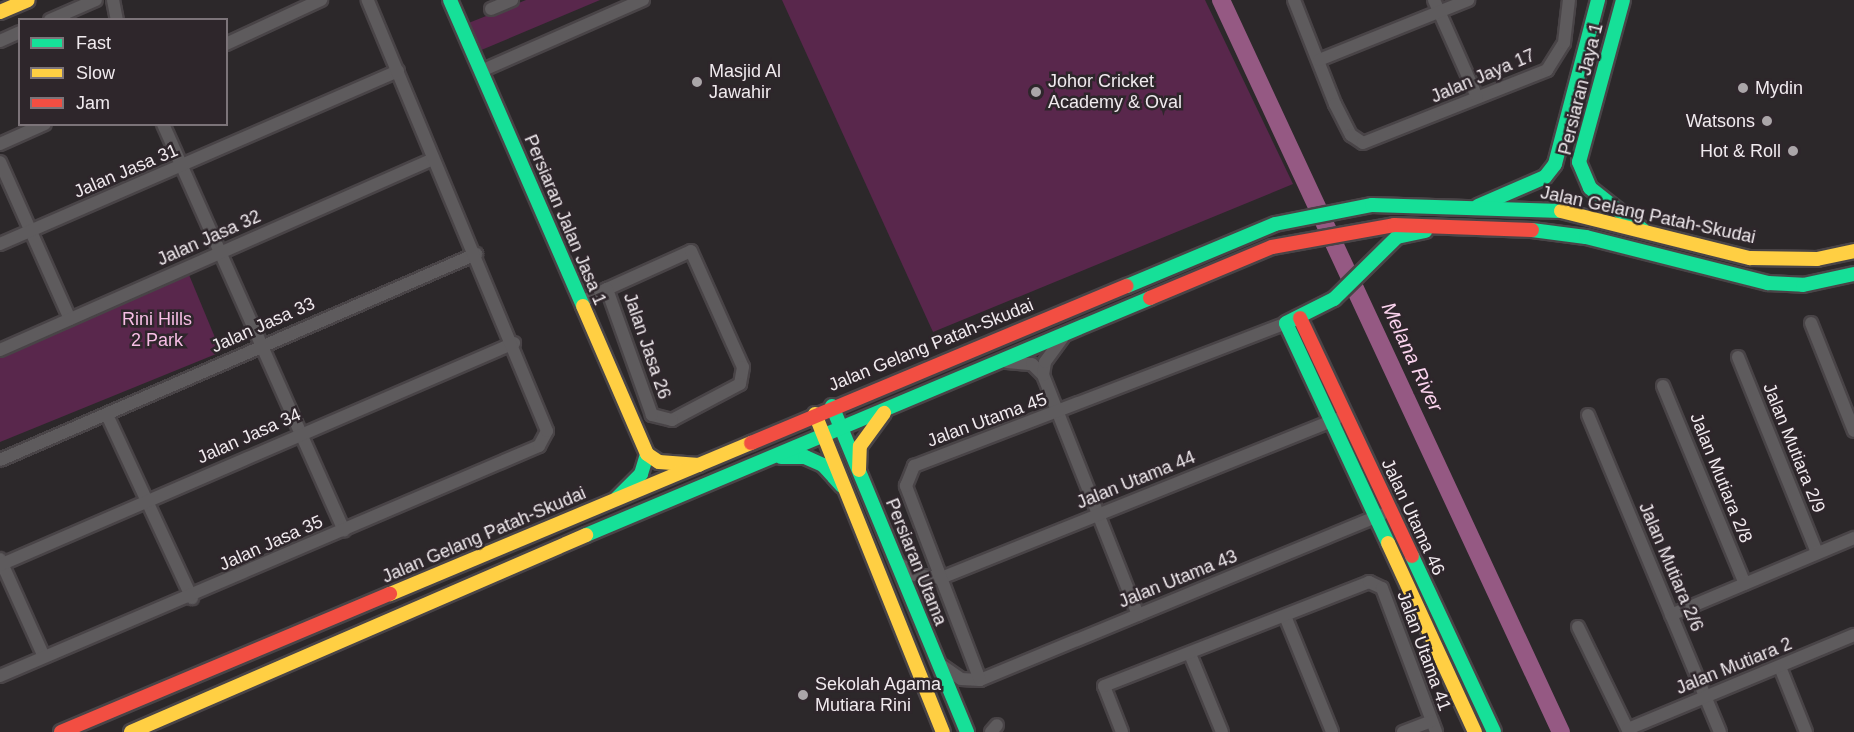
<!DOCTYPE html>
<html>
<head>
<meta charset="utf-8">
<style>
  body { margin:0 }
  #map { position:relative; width:1854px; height:732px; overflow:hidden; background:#2c282a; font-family:Helvetica,sans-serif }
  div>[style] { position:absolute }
  .green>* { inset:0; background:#59274c }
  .river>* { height:18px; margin:-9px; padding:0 9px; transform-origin:9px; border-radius:9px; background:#955983 }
  .roads { filter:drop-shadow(2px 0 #494447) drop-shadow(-2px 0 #494447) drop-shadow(0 2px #494447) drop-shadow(0 -2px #494447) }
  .street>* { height:12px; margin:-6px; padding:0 6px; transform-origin:6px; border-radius:6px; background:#5e5b5d }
  .fast>* { height:14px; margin:-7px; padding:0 7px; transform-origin:7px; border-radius:7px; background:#16e098 }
  .slow>* { height:14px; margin:-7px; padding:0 7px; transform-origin:7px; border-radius:7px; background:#ffcf43 }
  .jam>* { height:14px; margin:-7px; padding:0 7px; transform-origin:7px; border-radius:7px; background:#f24e42 }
  .dots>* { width:16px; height:16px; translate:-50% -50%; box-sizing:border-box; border:3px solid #2e262b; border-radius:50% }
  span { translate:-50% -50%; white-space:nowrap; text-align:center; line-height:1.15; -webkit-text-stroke:5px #2e262b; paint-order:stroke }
  .poi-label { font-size:18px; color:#f0eaee }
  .left { translate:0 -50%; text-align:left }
  .right { translate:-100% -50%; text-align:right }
  .street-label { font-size:18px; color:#f0eaee }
  .park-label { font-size:18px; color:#f7bee5 }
  .water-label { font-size:20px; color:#fbd4ee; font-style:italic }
  .legend { position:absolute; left:18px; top:18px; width:210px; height:108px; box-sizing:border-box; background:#2e262b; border:2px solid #7c7479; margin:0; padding:8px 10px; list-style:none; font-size:18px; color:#f0eaee }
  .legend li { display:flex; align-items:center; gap:12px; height:30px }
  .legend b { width:30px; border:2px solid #7c7479 }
</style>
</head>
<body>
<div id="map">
  <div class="green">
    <div style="clip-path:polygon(526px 0,600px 0,479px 51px,466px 24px)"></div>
    <div style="clip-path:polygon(782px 0,1205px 0,1293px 184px,933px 332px)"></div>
    <div style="clip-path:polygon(187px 270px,221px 352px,0 442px,0 348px)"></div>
  </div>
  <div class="river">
    <div style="left:1221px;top:0;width:807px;rotate:65.09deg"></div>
  </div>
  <div class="roads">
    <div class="street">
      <div style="left:113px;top:0;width:20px;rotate:79deg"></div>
      <div style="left:1294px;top:0;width:112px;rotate:68.5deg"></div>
      <div style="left:1335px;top:104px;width:35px;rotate:63deg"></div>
      <div style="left:1351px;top:135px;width:14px;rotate:34deg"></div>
      <div style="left:1363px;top:143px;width:198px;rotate:-21.6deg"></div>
      <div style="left:1547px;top:70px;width:32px;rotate:-58deg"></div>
      <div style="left:1564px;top:43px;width:43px;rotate:-83.4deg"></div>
      <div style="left:1434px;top:0;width:106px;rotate:66.1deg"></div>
      <div style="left:491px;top:9px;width:23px;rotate:-23deg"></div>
      <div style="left:50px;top:20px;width:50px;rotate:-23.5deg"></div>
      <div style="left:0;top:41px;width:22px;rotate:-24deg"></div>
      <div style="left:226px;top:44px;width:105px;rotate:-24.9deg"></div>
      <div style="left:1319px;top:60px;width:161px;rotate:-21.9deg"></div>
      <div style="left:481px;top:71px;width:177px;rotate:-23.7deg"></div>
      <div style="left:163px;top:124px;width:445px;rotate:66deg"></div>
      <div style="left:0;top:144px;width:49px;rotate:-24deg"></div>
      <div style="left:0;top:162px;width:172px;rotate:66deg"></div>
      <div style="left:0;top:244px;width:434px;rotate:-23.5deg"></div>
      <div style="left:581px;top:302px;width:29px;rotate:-27deg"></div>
      <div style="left:607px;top:289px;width:92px;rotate:-24.3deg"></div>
      <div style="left:691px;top:251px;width:127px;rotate:65.9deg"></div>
      <div style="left:743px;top:367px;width:17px;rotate:100deg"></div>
      <div style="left:740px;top:384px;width:77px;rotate:152.1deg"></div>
      <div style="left:672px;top:420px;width:21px;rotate:-166deg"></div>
      <div style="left:652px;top:415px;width:134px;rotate:-109.7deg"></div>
      <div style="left:1811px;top:323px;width:116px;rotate:68.3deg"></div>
      <div style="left:0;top:350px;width:473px;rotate:-23.8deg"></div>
      <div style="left:1738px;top:357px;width:211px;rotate:68deg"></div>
      <div style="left:1007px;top:362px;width:25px;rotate:5deg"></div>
      <div style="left:1032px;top:364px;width:16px;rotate:45deg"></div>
      <div style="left:1043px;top:375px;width:258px;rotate:68.4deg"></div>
      <div style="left:1043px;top:375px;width:13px;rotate:-81deg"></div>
      <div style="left:1045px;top:362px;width:31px;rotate:-54deg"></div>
      <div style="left:1663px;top:386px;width:214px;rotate:67.5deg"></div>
      <div style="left:107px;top:415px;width:202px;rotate:65.1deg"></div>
      <div style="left:1588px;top:415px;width:343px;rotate:67.4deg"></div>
      <div style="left:0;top:460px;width:519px;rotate:-23.4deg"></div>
      <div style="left:0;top:559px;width:107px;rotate:65.8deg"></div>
      <div style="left:900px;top:564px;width:19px;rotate:36deg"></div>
      <div style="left:915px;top:575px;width:26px;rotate:7deg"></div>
      <div style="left:941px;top:578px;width:426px;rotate:-21.9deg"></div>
      <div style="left:0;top:565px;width:560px;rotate:-23.36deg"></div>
      <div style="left:1671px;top:615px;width:199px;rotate:-22.8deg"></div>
      <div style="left:1285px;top:616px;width:125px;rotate:67.9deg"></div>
      <div style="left:1578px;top:627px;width:117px;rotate:64.1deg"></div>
      <div style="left:1190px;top:654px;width:84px;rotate:67.7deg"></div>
      <div style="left:941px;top:665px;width:24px;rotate:35deg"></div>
      <div style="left:961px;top:679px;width:19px;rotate:3deg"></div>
      <div style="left:980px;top:680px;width:434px;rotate:-22.4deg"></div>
      <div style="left:1780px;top:667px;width:70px;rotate:68.2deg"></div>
      <div style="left:0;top:676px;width:586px;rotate:-23.11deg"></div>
      <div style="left:539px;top:446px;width:17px;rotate:-62deg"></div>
      <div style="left:547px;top:431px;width:467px;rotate:-112.6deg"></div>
      <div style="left:980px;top:680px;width:208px;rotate:-110.9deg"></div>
      <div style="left:906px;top:486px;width:22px;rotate:-68deg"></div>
      <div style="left:914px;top:466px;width:399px;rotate:-21deg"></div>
      <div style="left:1628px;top:729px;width:245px;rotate:-22.6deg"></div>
      <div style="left:991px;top:732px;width:9px;rotate:-49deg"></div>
      <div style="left:1122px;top:732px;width:49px;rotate:-111.4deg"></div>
      <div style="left:1104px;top:686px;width:285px;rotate:-21.4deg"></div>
      <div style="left:1369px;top:582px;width:14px;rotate:25deg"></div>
      <div style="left:1382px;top:588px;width:154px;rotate:69.4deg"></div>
      <div style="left:1403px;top:732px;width:30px;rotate:-21deg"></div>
    </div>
    <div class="fast">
      <div style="left:450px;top:0;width:334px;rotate:66.5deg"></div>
      <div style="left:1623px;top:0;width:168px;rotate:105.2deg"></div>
      <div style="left:1579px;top:162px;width:28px;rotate:67deg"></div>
      <div style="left:1590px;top:188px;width:68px;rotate:38.4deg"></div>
      <div style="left:1478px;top:206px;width:73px;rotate:-23.4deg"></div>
      <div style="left:1545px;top:177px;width:16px;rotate:-52deg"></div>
      <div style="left:1555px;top:164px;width:170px;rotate:-75.3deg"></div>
      <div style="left:1532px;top:230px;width:54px;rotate:7.4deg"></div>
      <div style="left:1586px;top:237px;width:188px;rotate:14.2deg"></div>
      <div style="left:1768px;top:283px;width:35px;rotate:3deg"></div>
      <div style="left:1803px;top:285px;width:52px;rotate:-12.2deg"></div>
      <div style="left:1127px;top:286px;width:160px;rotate:-22.7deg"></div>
      <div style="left:1275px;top:224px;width:99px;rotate:-11.1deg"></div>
      <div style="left:1372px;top:205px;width:189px;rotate:1.8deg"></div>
      <div style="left:832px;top:406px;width:353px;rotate:67.5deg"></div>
      <div style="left:781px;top:457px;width:24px"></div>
      <div style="left:805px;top:457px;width:20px;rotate:24deg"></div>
      <div style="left:823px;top:465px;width:28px;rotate:48deg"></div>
      <div style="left:617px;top:498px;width:34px;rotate:-45deg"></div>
      <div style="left:641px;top:474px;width:21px;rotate:-73deg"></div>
      <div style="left:586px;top:535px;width:612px;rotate:-22.79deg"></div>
      <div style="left:1388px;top:543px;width:242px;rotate:-114.9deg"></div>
      <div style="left:1286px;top:323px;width:54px;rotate:-26.6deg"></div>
      <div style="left:1334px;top:299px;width:88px;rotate:-44.5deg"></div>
      <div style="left:1397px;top:237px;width:29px;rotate:-12deg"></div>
      <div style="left:1412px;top:556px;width:194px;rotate:65deg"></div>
    </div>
    <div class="slow">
      <div style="left:0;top:12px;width:30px;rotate:-23deg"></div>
      <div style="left:1561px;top:211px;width:195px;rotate:14deg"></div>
      <div style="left:1750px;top:258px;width:67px;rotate:0.9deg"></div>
      <div style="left:1817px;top:259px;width:38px;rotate:-12deg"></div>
      <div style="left:583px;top:306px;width:161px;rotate:66.6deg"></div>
      <div style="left:815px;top:414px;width:343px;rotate:68.1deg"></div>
      <div style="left:647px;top:454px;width:14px;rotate:34deg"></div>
      <div style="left:659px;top:462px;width:40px;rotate:4.3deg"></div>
      <div style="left:859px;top:470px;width:24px;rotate:-88deg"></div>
      <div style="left:860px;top:446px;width:41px;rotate:-54deg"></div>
      <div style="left:1388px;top:543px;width:208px;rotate:65.3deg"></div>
      <div style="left:390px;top:594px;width:391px;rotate:-22.7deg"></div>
      <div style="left:131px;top:732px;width:496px;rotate:-23.4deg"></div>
    </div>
    <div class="jam">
      <div style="left:1150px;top:298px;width:132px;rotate:-22.7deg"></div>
      <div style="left:1272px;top:247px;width:124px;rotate:-10.2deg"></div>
      <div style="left:1394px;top:225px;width:138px;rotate:2.1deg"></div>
      <div style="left:1300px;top:318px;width:263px;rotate:64.8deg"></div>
      <div style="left:751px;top:443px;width:407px;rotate:-22.7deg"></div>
      <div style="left:61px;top:732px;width:357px;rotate:-22.8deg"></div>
    </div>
  </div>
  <div class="dots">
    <div style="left:697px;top:82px;background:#aba6a9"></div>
    <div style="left:1743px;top:88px;background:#aba6a9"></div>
    <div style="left:1036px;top:92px;background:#aba6a9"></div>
    <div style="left:1767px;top:121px;background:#aba6a9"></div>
    <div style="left:1793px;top:151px;background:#aba6a9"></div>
    <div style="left:803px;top:695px;background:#aba6a9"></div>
  </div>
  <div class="poi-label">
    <span class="left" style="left:709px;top:82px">Masjid Al<br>Jawahir</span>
    <span class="left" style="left:1048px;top:92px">Johor Cricket<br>Academy &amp; Oval</span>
    <span class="left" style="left:1755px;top:88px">Mydin</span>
    <span class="right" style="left:1755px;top:121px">Watsons</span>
    <span class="right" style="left:1781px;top:151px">Hot &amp; Roll</span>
    <span class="left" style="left:815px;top:695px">Sekolah Agama<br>Mutiara Rini</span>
  </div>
  <div class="street-label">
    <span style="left:1483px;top:76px;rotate:-23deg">Jalan Jaya 17</span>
    <span style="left:1581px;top:89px;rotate:-76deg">Persiaran Jaya 1</span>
    <span style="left:126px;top:171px;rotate:-23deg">Jalan Jasa 31</span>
    <span style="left:1648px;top:215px;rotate:12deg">Jalan Gelang Patah-Skudai</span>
    <span style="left:565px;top:220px;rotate:67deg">Persiaran Jalan Jasa 1</span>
    <span style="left:209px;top:238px;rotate:-24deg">Jalan Jasa 32</span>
    <span style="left:263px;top:325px;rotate:-24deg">Jalan Jasa 33</span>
    <span style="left:931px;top:345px;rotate:-22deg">Jalan Gelang Patah-Skudai</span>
    <span style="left:647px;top:346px;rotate:71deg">Jalan Jasa 26</span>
    <span style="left:987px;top:420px;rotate:-20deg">Jalan Utama 45</span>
    <span style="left:249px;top:436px;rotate:-24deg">Jalan Jasa 34</span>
    <span style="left:1794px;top:448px;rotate:68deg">Jalan Mutiara 2/9</span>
    <span style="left:1721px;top:478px;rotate:68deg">Jalan Mutiara 2/8</span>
    <span style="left:1136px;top:480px;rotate:-22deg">Jalan Utama 44</span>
    <span style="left:1413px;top:517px;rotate:65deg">Jalan Utama 46</span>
    <span style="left:484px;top:535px;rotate:-23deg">Jalan Gelang Patah-Skudai</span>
    <span style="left:271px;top:543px;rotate:-24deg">Jalan Jasa 35</span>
    <span style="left:916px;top:562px;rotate:68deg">Persiaran Utama</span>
    <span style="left:1671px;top:567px;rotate:67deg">Jalan Mutiara 2/6</span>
    <span style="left:1178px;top:579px;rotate:-22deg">Jalan Utama 43</span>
    <span style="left:1424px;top:651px;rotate:70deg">Jalan Utama 41</span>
    <span style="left:1734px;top:666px;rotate:-22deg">Jalan Mutiara 2</span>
  </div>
  <div class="park-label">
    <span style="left:157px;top:330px">Rini Hills<br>2 Park</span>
  </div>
  <div class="water-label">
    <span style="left:1412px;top:357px;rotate:65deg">Melana River</span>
  </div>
  <ul class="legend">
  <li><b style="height:8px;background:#16e098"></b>Fast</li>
  <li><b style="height:8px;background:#ffcf43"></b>Slow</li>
  <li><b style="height:8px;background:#f24e42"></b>Jam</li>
  </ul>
</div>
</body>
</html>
